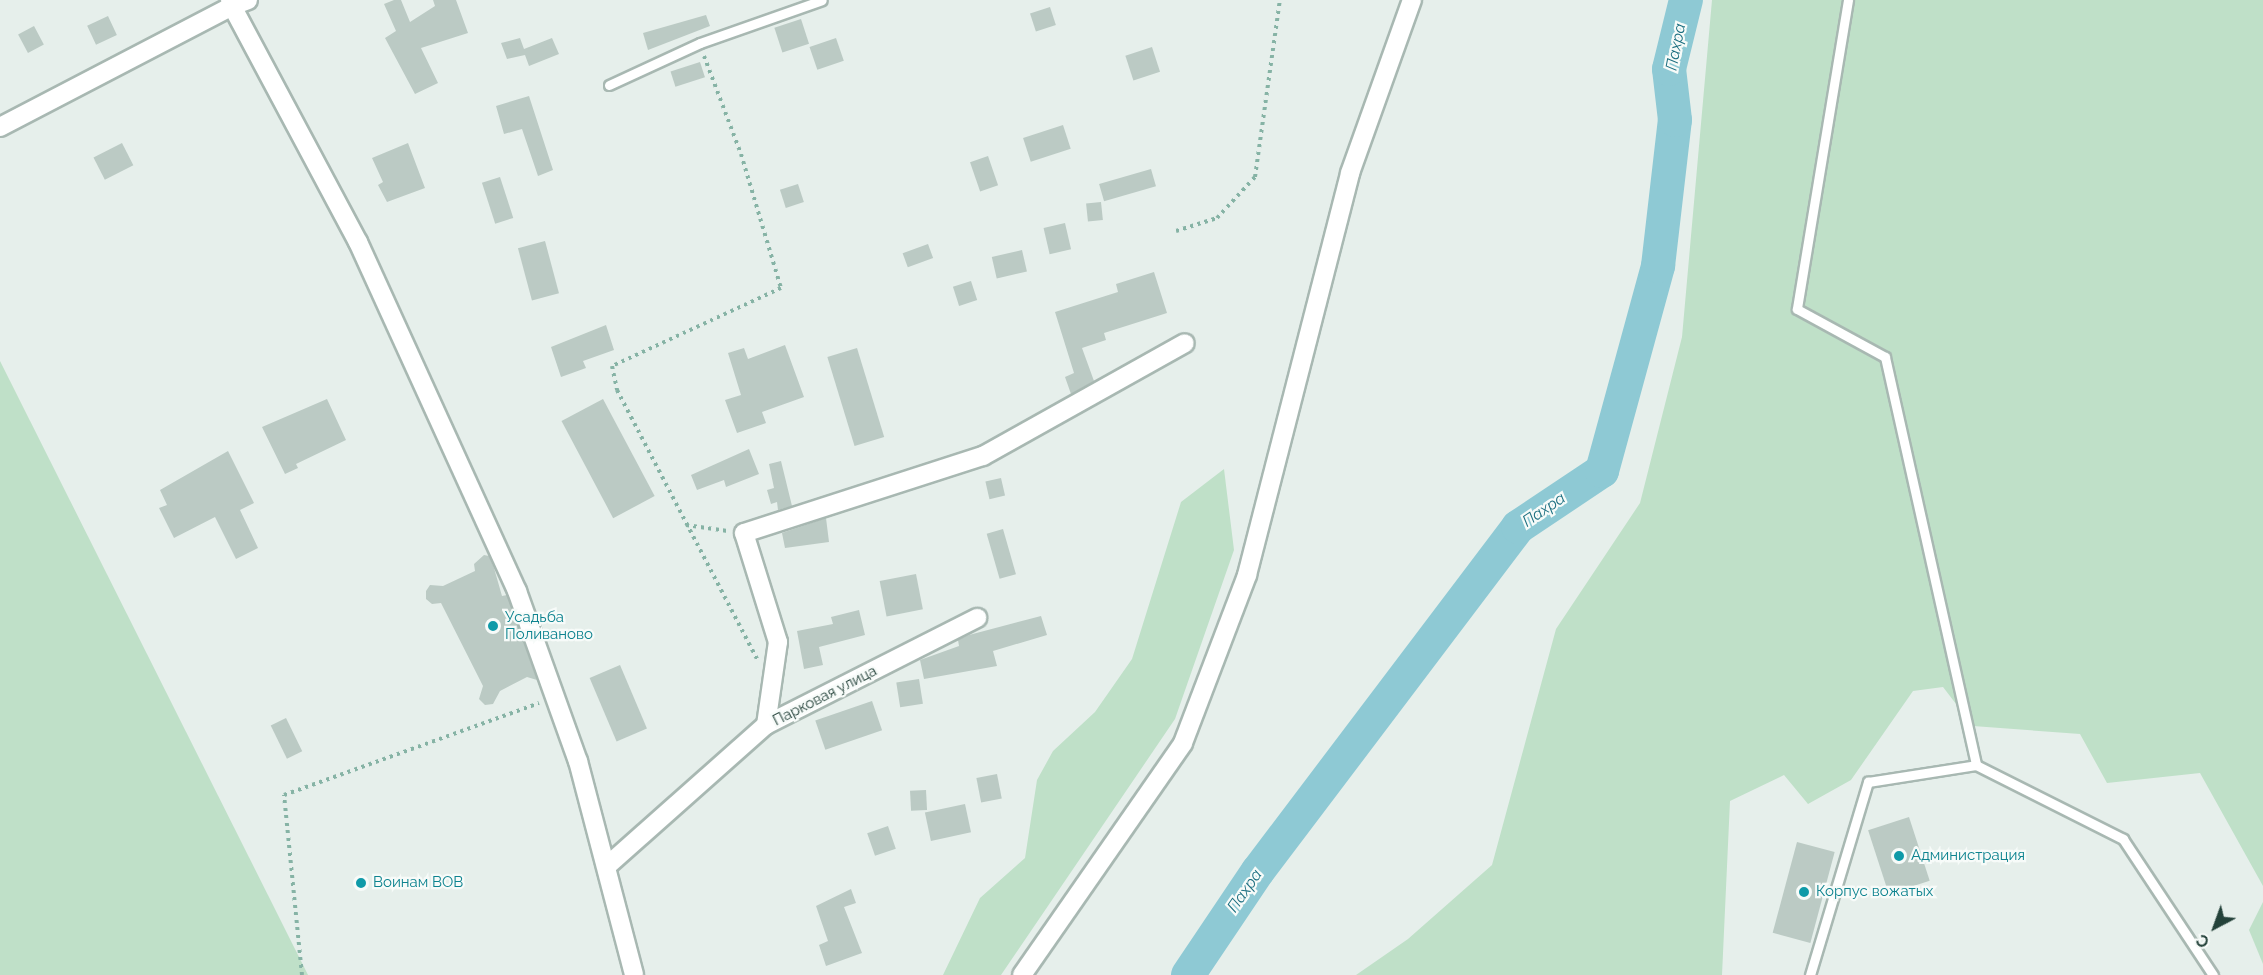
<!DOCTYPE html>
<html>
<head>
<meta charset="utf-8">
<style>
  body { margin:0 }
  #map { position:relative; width:2263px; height:975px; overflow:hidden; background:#e6efeb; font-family:Raleway,sans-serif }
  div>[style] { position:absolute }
  .green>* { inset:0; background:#bfe0c8 }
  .river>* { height:34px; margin:-17px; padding:0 17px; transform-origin:17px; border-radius:17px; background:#8ec9d4 }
  .building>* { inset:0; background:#bbcac4; transform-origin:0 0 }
  .path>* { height:4px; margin-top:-2px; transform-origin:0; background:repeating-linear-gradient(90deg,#86b3a5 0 3px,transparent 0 7.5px) }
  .roads { filter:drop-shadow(2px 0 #a8b8b2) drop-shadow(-2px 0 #a8b8b2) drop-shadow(0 2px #a8b8b2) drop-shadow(0 -2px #a8b8b2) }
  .lane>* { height:9px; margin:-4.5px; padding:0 4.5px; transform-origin:4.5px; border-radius:4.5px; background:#fff }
  .street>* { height:18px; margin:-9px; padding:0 9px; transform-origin:9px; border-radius:9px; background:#fff }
  .secondary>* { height:18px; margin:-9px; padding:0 9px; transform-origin:9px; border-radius:9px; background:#fff }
  .dots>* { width:16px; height:16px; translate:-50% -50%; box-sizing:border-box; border:3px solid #f7fbf9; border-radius:50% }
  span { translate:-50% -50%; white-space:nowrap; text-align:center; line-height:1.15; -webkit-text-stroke:4.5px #f7fbf9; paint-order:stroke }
  .culture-label { font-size:15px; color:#0d838f }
  .left { translate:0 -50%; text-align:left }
  .street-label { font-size:15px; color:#24423a }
  .water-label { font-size:16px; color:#1c6f80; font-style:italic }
  .north { position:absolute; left:2185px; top:897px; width:60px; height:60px; -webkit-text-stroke:4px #f7fbf9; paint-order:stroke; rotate:221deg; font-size:16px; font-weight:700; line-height:24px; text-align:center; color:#24423a }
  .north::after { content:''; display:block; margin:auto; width:21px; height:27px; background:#24423a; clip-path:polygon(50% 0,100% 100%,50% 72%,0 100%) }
</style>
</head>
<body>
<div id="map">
  <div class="green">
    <div style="clip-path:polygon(1712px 0,2263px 0,2263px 886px,2200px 773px,2107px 783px,2080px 734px,1973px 726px,1943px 687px,1913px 691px,1851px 780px,1808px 804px,1784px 775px,1730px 801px,1722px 975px,1356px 975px,1408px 939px,1492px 865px,1556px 629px,1640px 503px,1682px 337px)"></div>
    <div style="clip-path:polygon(0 361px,308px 975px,0 975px)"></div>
    <div style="clip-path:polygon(1224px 469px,1234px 550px,1175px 719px,1001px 975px,943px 975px,980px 898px,1025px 858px,1037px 780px,1053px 751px,1095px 712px,1132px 659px,1181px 502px)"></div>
    <div style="clip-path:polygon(2263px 902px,2263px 964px,2249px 930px)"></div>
  </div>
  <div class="river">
    <div style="left:1188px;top:975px;width:125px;rotate:-56.1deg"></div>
    <div style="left:1258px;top:871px;width:431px;rotate:-52.9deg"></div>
    <div style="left:1518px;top:527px;width:101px;rotate:-33.7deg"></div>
    <div style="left:1602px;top:471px;width:213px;rotate:-74.7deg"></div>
    <div style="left:1658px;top:266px;width:147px;rotate:-83.4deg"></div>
    <div style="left:1675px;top:120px;width:51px;rotate:-96.7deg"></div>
    <div style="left:1669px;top:69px;width:71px;rotate:-76.2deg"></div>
  </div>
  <div class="building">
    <div style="clip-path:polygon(394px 0,401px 0,410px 22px,435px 6px,433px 0,456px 0,468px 33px,421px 48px,438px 83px,415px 94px,385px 38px,396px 31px,384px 4px)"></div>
    <div style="left:1050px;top:7px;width:19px;height:21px;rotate:72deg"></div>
    <div style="clip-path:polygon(706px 15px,710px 26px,648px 50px,643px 33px)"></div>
    <div style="left:108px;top:16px;width:21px;height:23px;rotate:65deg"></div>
    <div style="left:801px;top:19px;width:26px;height:28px;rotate:72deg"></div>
    <div style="left:34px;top:26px;width:21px;height:18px;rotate:62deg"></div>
    <div style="clip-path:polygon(520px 38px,524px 49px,552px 38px,559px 54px,529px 66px,525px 55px,507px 59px,501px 43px)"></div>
    <div style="left:836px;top:38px;width:24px;height:28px;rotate:71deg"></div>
    <div style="left:1152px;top:47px;width:26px;height:28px;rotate:72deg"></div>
    <div style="left:700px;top:62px;width:16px;height:31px;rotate:72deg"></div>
    <div style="clip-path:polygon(529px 96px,553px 170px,538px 176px,522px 129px,504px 134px,496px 106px)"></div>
    <div style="left:1063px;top:125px;width:25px;height:42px;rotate:72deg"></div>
    <div style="left:122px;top:143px;width:25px;height:32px;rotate:63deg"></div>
    <div style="clip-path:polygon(408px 143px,425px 188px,387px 202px,378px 185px,383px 182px,372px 158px)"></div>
    <div style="left:988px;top:156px;width:31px;height:19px;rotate:71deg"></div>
    <div style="left:1151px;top:169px;width:18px;height:54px;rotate:74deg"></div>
    <div style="left:500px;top:177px;width:43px;height:19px;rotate:72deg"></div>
    <div style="left:798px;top:184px;width:19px;height:19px;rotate:72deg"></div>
    <div style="left:1101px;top:202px;width:18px;height:15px;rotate:84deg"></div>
    <div style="left:1065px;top:223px;width:27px;height:22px;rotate:77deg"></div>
    <div style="left:545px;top:241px;width:54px;height:28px;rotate:75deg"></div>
    <div style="left:928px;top:244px;width:15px;height:27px;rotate:70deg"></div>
    <div style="left:1022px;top:250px;width:22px;height:31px;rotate:77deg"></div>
    <div style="clip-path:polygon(1154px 272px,1167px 313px,1104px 333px,1106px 340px,1082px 348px,1094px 381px,1071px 394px,1065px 377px,1074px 373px,1055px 312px,1118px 292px,1116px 284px)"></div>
    <div style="left:971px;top:281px;width:20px;height:19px;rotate:72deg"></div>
    <div style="clip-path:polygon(606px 325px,614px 350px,583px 361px,586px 368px,561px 377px,551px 347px)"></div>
    <div style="clip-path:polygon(785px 345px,804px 397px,762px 412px,766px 423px,737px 433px,725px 400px,741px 395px,728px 353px,744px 348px,748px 359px)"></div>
    <div style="left:857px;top:348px;width:93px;height:31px;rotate:73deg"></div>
    <div style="clip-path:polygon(327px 399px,346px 440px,296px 464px,298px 468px,285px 474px,262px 427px)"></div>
    <div style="left:603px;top:399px;width:110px;height:47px;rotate:62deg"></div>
    <div style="clip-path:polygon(749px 449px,759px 474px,726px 487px,724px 480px,697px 490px,691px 475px)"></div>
    <div style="clip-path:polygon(228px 451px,254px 503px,240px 510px,258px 548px,236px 559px,215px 517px,174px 538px,159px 508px,167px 505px,160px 490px)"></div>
    <div style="clip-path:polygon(781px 461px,792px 506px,778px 510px,777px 502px,771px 504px,767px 490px,774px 488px,769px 464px)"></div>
    <div style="left:1001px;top:478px;width:18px;height:16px;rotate:77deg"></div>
    <div style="clip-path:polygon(826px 518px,829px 542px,785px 548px,782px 533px)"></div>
    <div style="left:1003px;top:529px;width:47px;height:17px;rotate:74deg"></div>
    <div style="clip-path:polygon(484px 555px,489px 556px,494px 568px,502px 596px,507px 595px,537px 680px,527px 677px,500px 691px,493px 704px,485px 705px,479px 699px,483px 686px,441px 603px,432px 604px,426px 599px,426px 591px,430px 585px,443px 586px,475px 571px,474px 564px)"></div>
    <div style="left:916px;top:574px;width:36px;height:37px;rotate:79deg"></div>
    <div style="clip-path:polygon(859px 610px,865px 635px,819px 647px,823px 665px,804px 669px,797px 631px,833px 624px,831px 617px)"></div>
    <div style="clip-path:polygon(1041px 616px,1047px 635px,993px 651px,997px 666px,924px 679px,920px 660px,959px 646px,958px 640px,969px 635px)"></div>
    <div style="left:620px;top:665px;width:69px;height:33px;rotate:67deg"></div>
    <div style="left:919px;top:679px;width:25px;height:23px;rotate:81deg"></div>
    <div style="left:872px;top:701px;width:31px;height:60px;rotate:71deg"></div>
    <div style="left:286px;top:718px;width:37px;height:17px;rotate:64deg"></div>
    <div style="left:997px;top:774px;width:25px;height:21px;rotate:79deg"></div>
    <div style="left:926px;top:790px;width:20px;height:16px;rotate:87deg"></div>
    <div style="left:965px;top:804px;width:29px;height:41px;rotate:78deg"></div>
    <div style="left:1909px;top:817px;width:67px;height:43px;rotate:72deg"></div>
    <div style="left:888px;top:826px;width:24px;height:22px;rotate:71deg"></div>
    <div style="left:1797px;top:842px;width:39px;height:94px;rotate:15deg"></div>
    <div style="clip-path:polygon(851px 889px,856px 903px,844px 907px,862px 953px,826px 966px,819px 945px,828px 941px,816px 906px)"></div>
  </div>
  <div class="path">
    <div style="left:704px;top:56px;width:105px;rotate:69.3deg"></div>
    <div style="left:741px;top:154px;width:140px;rotate:73.4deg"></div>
    <div style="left:781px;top:288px;width:186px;rotate:155.2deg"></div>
    <div style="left:612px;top:366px;width:25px;rotate:78deg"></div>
    <div style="left:617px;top:390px;width:305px;rotate:62.5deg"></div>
    <div style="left:1176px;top:231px;width:43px;rotate:-17.6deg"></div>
    <div style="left:1217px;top:218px;width:56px;rotate:-47.2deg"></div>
    <div style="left:1255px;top:177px;width:179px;rotate:-82deg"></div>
    <div style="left:686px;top:525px;width:42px;rotate:8.1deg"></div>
    <div style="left:302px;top:975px;width:181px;rotate:-95.7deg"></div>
    <div style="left:284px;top:795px;width:271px;rotate:-19.8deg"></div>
  </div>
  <div class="roads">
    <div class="lane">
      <div style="left:1848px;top:0;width:313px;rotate:99.4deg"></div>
      <div style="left:1797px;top:309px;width:100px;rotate:28.6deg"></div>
      <div style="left:1885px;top:357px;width:418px;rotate:77.4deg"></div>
      <div style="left:609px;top:85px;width:100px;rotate:-24.8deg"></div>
      <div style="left:700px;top:43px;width:129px;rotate:-19.4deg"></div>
      <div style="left:1810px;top:975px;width:202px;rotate:-73.3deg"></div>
      <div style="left:1868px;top:782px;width:109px;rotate:-8.9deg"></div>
      <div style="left:1976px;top:765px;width:165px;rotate:26.7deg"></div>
      <div style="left:2123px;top:839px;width:163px;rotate:56.5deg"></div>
    </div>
    <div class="street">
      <div style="left:248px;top:0;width:17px;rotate:159deg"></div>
      <div style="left:232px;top:6px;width:268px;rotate:61.9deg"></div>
      <div style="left:358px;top:242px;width:384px;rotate:65.5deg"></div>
      <div style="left:517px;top:591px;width:181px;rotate:70.3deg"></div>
      <div style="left:578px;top:761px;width:221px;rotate:75.3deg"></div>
      <div style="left:0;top:127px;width:262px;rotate:-27.5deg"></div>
      <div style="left:232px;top:6px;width:6px;rotate:-108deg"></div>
      <div style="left:766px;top:725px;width:84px;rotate:-81.8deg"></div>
      <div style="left:778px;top:642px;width:114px;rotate:-107.3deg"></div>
      <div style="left:744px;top:533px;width:251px;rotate:-17.9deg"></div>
      <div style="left:983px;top:456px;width:231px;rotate:-29.2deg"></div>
      <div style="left:607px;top:866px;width:213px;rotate:-41.6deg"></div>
      <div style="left:766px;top:725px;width:237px;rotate:-26.9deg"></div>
    </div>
    <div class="secondary">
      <div style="left:1022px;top:975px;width:282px;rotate:-55.2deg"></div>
      <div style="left:1183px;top:743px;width:180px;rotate:-69.1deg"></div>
      <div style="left:1247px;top:575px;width:415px;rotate:-75.6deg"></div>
      <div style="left:1350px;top:173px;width:184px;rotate:-70.3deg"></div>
    </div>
  </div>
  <div class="dots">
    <div style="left:493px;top:626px;background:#0f9aa8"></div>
    <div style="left:1899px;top:856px;background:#0f9aa8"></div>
    <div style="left:361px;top:883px;background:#0f9aa8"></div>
    <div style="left:1804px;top:892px;background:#0f9aa8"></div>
  </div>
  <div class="culture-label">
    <span class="left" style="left:505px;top:626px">Усадьба<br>Поливаново</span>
    <span class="left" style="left:1911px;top:856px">Администрация</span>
    <span class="left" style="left:373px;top:883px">Воинам ВОВ</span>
    <span class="left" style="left:1816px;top:892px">Корпус вожатых</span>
  </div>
  <div class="street-label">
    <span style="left:825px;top:696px;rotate:-27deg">Парковая улица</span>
  </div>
  <div class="water-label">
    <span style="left:1676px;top:47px;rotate:-79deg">Пахра</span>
    <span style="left:1544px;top:510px;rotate:-34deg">Пахра</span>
    <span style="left:1245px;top:891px;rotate:-55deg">Пахра</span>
  </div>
  <div class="north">С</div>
</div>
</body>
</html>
